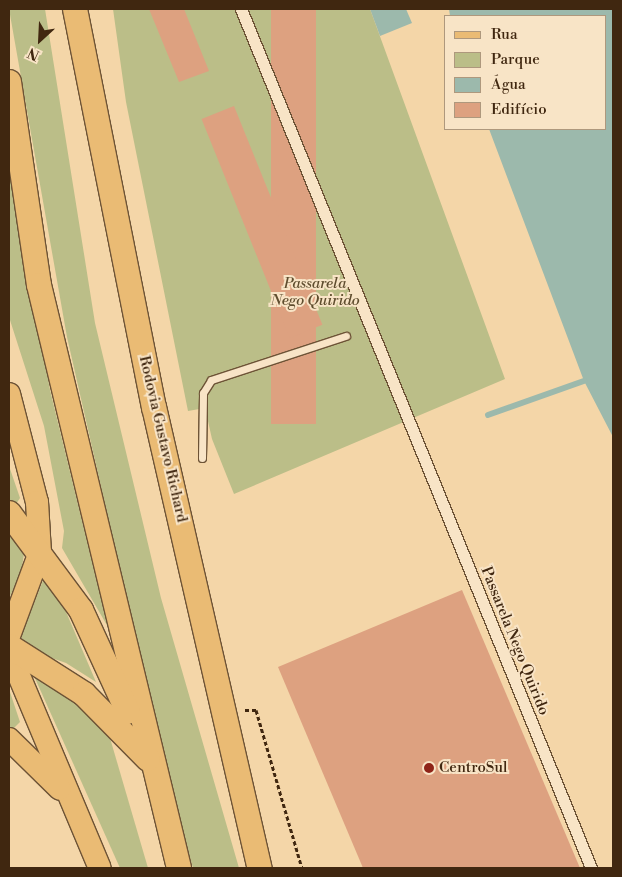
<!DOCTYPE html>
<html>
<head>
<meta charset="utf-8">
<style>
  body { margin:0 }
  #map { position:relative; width:622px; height:877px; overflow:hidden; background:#f4d6a8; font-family:"Libre Bodoni",serif }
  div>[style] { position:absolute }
  .green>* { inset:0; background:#bbbe88 }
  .water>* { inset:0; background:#9cb9ac }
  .stream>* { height:5.5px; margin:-2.75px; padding:0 2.75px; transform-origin:2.75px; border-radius:2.75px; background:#9cb9ac }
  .building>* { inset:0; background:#dda180; transform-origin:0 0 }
  .path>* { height:3px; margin-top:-1.5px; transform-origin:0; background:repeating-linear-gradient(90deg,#402710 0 4px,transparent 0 6.5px) }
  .roads { filter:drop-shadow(1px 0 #6d5336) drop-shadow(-1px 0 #6d5336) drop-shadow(0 1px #6d5336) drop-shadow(0 -1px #6d5336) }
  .service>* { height:7px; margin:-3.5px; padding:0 3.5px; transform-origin:3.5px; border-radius:3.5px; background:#f8e4c6 }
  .pedestrian>* { height:11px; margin:-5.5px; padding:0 5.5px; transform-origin:5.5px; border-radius:5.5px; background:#f8e4c6 }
  .primary>* { height:22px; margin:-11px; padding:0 11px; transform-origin:11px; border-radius:11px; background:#eabb74 }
  .trunk>* { height:24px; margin:-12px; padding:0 12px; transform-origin:12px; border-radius:12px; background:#eabb74 }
  .dots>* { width:14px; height:14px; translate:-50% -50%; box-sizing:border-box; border:2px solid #f8e4c6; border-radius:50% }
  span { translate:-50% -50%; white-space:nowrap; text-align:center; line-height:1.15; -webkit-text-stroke:4px #f8e4c6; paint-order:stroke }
  .park-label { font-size:15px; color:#5f4d2e; font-style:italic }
  .street-label { font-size:15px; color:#402710 }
  .poi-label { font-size:15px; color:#402710 }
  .left { translate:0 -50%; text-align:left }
  .frame { position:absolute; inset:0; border:10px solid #402710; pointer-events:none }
  .legend { position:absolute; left:444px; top:15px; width:162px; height:115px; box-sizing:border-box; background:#f8e4c6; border:1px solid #ae987d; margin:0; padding:6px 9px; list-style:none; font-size:15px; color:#402710 }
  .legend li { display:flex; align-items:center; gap:10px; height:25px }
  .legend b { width:25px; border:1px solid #ae987d }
  .north { position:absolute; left:15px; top:15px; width:50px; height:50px; -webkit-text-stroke:4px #f8e4c6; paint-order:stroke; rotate:205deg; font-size:14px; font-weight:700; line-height:20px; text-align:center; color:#402710 }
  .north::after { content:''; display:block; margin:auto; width:18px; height:22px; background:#402710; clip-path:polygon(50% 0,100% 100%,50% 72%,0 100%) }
</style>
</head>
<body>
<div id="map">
  <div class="green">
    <div style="clip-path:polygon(9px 9px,45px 9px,95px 323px,161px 598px,239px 868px,193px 868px,171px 795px,67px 337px)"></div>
    <div style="clip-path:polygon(113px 9px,370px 9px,505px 379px,234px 494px,212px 439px,205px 408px,188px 411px,126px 102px)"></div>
    <div style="clip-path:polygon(9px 159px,50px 390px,108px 627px,62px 548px,64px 531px,44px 426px,9px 317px)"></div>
    <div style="clip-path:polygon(9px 466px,20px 498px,14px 507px,9px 503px)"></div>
    <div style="clip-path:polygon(9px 531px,25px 547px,21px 574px,9px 598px)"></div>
    <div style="clip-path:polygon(44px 578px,61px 600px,96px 682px,66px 663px,26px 649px,21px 636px)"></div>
    <div style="clip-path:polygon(34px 676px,64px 691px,110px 738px,148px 868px,120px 868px)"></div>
    <div style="clip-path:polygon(9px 689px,20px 722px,13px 729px,9px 729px)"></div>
  </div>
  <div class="water">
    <div style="clip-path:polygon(370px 9px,406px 9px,412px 23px,380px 36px)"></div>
    <div style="clip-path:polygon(449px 9px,613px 9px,613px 437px,584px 381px,489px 129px,606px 129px,606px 16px,450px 16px)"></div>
  </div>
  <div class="stream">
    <div style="left:488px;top:415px;width:102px;rotate:-19.5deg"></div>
  </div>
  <div class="building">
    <div style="clip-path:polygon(149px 9px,184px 9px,209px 71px,179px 82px)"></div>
    <div style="left:271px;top:9px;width:45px;height:415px"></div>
    <div style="left:234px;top:106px;width:236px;height:35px;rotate:68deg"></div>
    <div style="clip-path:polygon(462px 590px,580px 868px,363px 868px,278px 667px)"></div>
  </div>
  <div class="path">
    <div style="left:245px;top:710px;width:11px"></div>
    <div style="left:256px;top:710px;width:165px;rotate:73.8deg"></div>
  </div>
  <div class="roads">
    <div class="service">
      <div style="left:202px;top:458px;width:65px;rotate:-89.1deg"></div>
      <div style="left:203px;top:393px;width:15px;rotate:-58deg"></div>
      <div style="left:211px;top:380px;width:142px;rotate:-18.1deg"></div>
    </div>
    <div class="pedestrian">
      <div style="left:241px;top:9px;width:928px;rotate:67.83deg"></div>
    </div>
    <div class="primary">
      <div style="left:9px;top:394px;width:112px;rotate:75.5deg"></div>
      <div style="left:37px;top:502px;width:50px;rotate:86.6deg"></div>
      <div style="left:40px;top:552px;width:90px;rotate:110.3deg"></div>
      <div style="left:9px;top:652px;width:234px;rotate:67.2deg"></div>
      <div style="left:9px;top:739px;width:71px;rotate:44.4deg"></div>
    </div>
    <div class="trunk">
      <div style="left:75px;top:9px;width:406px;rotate:78.8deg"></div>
      <div style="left:154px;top:407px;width:473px;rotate:77.1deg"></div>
      <div style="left:9px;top:82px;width:205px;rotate:81.6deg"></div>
      <div style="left:39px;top:285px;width:600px;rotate:76.5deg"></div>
      <div style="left:9px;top:513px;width:121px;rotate:53.4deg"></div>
      <div style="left:81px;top:610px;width:112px;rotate:65.3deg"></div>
      <div style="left:9px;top:646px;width:89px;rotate:32.6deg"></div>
      <div style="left:84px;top:694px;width:91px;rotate:45.4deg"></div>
    </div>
  </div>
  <div class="dots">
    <div style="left:429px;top:768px;background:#8f2418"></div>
  </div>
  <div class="park-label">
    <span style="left:315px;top:292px">Passarela<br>Nego Quirido</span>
  </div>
  <div class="street-label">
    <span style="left:163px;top:439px;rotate:77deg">Rodovia Gustavo Richard</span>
    <span style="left:515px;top:641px;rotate:68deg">Passarela Nego Quirido</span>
  </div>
  <div class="poi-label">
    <span class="left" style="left:439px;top:768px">CentroSul</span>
  </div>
  <div class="frame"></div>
  <ul class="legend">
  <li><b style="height:6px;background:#eabb74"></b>Rua</li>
  <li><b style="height:14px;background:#bbbe88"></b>Parque</li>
  <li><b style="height:14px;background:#9cb9ac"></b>Água</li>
  <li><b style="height:14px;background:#dda180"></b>Edifício</li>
  </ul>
  <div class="north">N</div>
</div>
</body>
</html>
